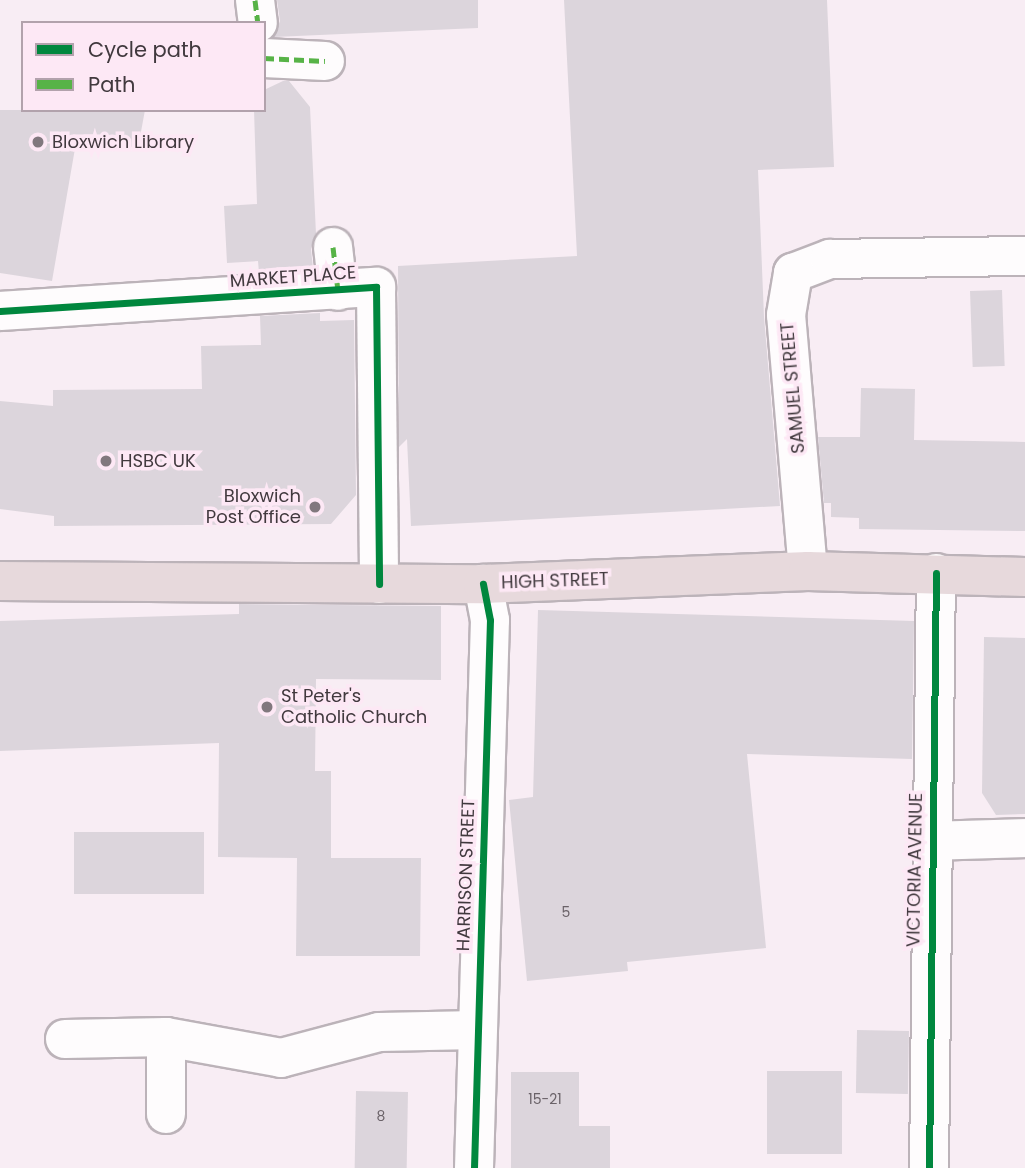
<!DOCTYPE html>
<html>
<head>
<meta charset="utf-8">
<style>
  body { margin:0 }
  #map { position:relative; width:1025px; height:1168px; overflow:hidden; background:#f8edf4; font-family:Poppins,sans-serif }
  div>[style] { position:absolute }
  .building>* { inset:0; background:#dcd5dc; transform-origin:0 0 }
  .roads { filter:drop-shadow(2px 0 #bcb3b9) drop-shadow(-2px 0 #bcb3b9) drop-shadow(0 2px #bcb3b9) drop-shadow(0 -2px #bcb3b9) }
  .minor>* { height:38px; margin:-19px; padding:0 19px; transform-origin:19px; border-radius:19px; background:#fefcfd }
  .highway>* { height:38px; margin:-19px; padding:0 19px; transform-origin:19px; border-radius:19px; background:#e7d9dc }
  .quiet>* { height:5px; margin-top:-2.5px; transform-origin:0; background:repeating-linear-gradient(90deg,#57b347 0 10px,transparent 0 15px) }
  .cycleway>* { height:7px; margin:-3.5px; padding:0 3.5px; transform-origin:3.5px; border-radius:3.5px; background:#00873e }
  .dots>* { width:19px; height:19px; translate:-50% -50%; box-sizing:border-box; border:4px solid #fde8f5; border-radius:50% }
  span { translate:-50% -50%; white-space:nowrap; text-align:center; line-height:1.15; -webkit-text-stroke:7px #fde8f5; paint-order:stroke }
  .number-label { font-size:14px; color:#6a6268 }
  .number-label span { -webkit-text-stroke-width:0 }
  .poi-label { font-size:18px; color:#41393e }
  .left { translate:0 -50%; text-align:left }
  .right { translate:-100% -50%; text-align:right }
  .street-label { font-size:18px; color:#41393e }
  .legend { position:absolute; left:21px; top:21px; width:245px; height:91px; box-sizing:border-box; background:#fde8f5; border:2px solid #b2a2ac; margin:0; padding:9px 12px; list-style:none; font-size:21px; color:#41393e }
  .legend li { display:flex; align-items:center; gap:14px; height:35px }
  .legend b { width:35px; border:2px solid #b2a2ac }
</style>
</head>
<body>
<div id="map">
  <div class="building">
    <div style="clip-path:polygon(277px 0,478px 0,478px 28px,274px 37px,280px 21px)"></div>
    <div style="clip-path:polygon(564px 0,827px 0,834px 167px,758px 170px,764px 317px,780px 506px,411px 526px,407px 439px,399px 447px,398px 266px,577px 256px)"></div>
    <div style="clip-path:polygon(283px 81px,289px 81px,310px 107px,316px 234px,311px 249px,313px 269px,259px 273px,258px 261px,227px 263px,224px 206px,257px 204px,254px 110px,264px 110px,264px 90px)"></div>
    <div style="clip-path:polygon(0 110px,145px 110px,138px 148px,77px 137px,52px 281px,0 273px)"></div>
    <div style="left:1002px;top:290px;width:76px;height:32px;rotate:88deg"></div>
    <div style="clip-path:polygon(320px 313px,320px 321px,354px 320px,356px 495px,331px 524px,54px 526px,54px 516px,0 509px,0 401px,53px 406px,53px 390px,202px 389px,201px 346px,261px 345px,260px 316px)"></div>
    <div style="clip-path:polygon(861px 388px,915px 389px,914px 440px,1025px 442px,1025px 531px,859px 529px,859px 518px,831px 517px,831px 503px,824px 503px,818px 437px,860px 437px)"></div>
    <div style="clip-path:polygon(239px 604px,441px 606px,441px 680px,316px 679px,315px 771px,331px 771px,331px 858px,421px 858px,420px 956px,296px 956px,297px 858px,218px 857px,219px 743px,0 751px,0 621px,239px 614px)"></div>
    <div style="clip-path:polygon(538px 610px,914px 621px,912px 759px,747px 754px,766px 948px,627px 962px,628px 971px,527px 981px,509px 800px,533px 797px)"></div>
    <div style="clip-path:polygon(984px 637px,1025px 638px,1025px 814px,996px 815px,982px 793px)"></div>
    <div style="left:74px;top:832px;width:130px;height:62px"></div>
    <div style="left:909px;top:1031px;width:63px;height:52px;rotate:91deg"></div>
    <div style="left:767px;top:1071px;width:75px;height:83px"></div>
    <div style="clip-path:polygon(511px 1072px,579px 1072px,579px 1126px,610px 1126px,610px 1168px,511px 1168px)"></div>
    <div style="left:356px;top:1091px;width:52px;height:77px;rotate:1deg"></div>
  </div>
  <div class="roads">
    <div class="minor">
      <div style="left:255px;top:0;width:23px;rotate:83deg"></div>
      <div style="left:264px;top:58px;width:61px;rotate:2.8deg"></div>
      <div style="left:333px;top:247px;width:44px;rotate:83.5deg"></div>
      <div style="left:0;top:311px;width:377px;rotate:-3.7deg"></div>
      <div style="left:376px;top:287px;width:297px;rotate:89.4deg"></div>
      <div style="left:808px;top:571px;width:257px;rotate:-94.9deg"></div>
      <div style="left:786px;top:315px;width:43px;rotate:-80.5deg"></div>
      <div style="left:793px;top:273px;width:40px;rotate:-21deg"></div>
      <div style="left:830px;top:259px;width:195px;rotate:-0.9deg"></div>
      <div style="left:931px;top:841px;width:94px;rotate:-1.8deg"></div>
      <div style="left:65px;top:1039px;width:101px;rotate:-1.1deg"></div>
      <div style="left:166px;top:1037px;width:117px;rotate:10.3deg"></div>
      <div style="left:281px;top:1058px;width:101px;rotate:-14.9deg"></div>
      <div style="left:379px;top:1032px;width:98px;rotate:-1.2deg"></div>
      <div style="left:166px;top:1114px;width:77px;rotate:-90deg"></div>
      <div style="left:474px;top:1168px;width:548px;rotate:-88.33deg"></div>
      <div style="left:490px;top:620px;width:37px;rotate:-101deg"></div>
      <div style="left:929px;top:1168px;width:595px;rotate:-89.33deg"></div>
    </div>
    <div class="highway">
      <div style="left:0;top:581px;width:483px;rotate:0.4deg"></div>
      <div style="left:483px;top:584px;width:325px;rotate:-2.3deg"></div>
      <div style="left:808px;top:571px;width:217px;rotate:1.6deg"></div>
    </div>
  </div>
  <div class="quiet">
    <div style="left:255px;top:0;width:23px;rotate:83deg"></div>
    <div style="left:264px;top:58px;width:61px;rotate:2.8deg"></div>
    <div style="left:333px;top:247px;width:44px;rotate:83.5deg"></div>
  </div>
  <div class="cycleway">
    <div style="left:0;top:311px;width:377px;rotate:-3.7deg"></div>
    <div style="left:376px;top:287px;width:297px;rotate:89.4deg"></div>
    <div style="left:474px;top:1168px;width:548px;rotate:-88.33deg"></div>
    <div style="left:490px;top:620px;width:37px;rotate:-101deg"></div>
    <div style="left:929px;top:1168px;width:595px;rotate:-89.33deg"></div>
  </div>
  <div class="dots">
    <div style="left:38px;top:142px;background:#81787e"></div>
    <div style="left:106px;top:461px;background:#81787e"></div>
    <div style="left:315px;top:507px;background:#81787e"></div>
    <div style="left:267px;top:707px;background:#81787e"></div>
  </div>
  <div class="number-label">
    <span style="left:566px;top:912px">5</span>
    <span style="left:545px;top:1099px">15-21</span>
    <span style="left:381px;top:1116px">8</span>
  </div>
  <div class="poi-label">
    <span class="left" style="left:52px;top:142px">Bloxwich Library</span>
    <span class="left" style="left:120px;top:461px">HSBC UK</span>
    <span class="right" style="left:301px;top:507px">Bloxwich<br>Post Office</span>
    <span class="left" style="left:281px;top:707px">St Peter's<br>Catholic Church</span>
  </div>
  <div class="street-label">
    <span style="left:293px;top:277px;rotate:-4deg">MARKET PLACE</span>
    <span style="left:793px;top:388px;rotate:-95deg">SAMUEL STREET</span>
    <span style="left:555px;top:581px;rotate:-2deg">HIGH STREET</span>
    <span style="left:915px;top:870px;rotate:-89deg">VICTORIA AVENUE</span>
    <span style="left:466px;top:875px;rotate:-88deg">HARRISON STREET</span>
  </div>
  <ul class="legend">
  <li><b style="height:9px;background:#00873e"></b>Cycle path</li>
  <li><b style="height:9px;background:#57b347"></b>Path</li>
  </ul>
</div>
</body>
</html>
